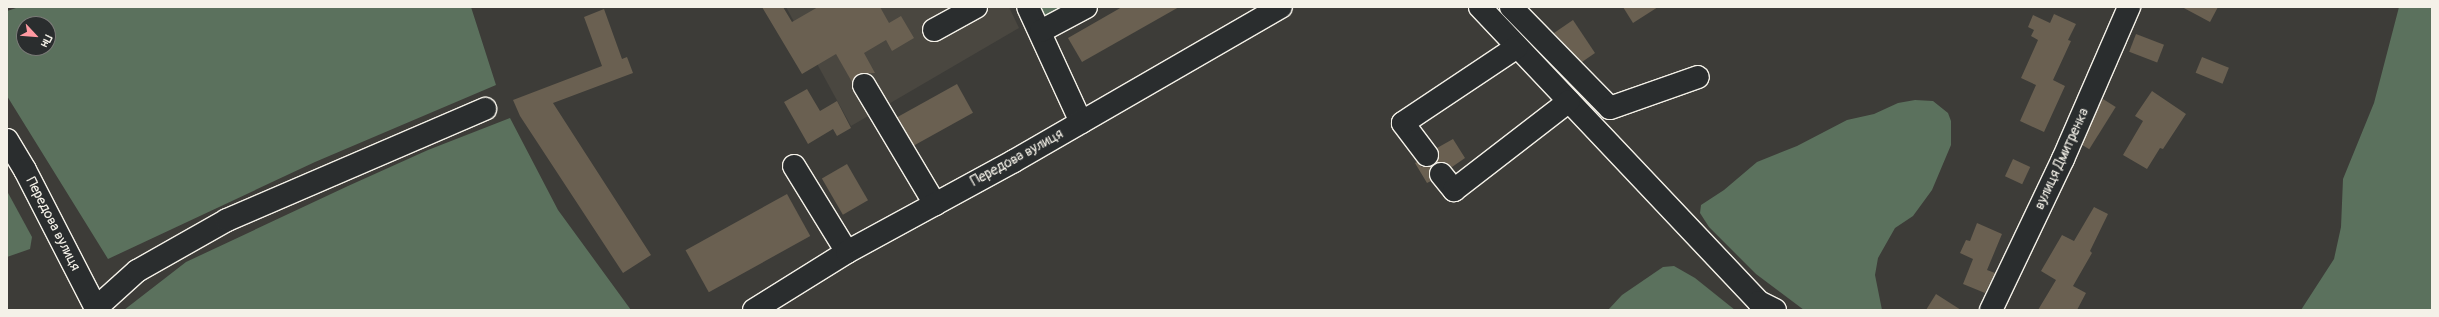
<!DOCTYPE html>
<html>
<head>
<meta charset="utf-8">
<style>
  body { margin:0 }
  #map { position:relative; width:2439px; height:317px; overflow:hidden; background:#3d3c38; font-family:Pangolin,sans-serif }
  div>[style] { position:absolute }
  .built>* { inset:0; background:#4a4740 }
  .green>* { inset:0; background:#5b715d }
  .building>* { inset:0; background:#6a6051; transform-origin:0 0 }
  .roads { filter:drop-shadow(1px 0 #f4f1e8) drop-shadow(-1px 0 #f4f1e8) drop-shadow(0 1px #f4f1e8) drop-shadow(0 -1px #f4f1e8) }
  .minor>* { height:22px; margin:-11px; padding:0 11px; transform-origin:11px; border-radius:11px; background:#2a2d2e }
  span { translate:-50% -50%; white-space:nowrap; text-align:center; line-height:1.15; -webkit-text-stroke:3.5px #2a2d2e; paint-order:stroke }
  .street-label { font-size:14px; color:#f4f1e8 }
  .frame { position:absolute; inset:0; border:8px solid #f4f1e8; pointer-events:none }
  .north { position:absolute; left:16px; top:16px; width:40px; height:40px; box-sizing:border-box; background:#2a2d2e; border:1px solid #7b7b78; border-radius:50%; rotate:116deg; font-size:11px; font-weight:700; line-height:16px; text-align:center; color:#f4f1e8 }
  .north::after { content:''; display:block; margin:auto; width:14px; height:18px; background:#ff9aa2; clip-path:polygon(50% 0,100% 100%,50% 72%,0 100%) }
</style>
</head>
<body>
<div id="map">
  <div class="built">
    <div style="clip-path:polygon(786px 7px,1009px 7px,1019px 28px,851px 126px)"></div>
  </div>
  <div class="green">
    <div style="clip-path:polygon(evenodd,19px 7px,471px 7px,496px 85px,315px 162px,108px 259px,7px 96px,7px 11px,19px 7px,24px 24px,48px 24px,48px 48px,24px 48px,24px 24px)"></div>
    <div style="clip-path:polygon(1036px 7px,1073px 7px,1049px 20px,1040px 14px)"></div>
    <div style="clip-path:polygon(2399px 7px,2432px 7px,2432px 310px,2301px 310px,2334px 259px,2341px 227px,2343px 179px,2374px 103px)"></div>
    <div style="clip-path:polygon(1915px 100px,1933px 101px,1948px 113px,1951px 121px,1951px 145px,1932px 190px,1913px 216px,1895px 228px,1878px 258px,1875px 275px,1882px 310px,1804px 310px,1756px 274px,1709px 227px,1700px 213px,1701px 205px,1724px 190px,1757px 162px,1797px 146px,1847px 120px,1874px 114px,1898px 103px)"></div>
    <div style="clip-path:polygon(510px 118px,558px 210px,631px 310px,124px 310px,186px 262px,348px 186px,428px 150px)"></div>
    <div style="clip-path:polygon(7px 191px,32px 237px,30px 249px,7px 257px)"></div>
    <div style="clip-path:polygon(1674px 266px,1695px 278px,1735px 310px,1608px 310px,1622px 295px,1663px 267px)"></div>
  </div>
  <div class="building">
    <div style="clip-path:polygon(762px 7px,783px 7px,792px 22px,818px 7px,880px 7px,889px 23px,901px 16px,914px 38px,892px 51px,886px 40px,864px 53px,875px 73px,858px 74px,852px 82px,836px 54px,802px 74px)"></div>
    <div style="clip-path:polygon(1122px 7px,1179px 7px,1082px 62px,1068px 38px)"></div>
    <div style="clip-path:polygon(1623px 7px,1658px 7px,1633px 23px)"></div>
    <div style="clip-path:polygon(2182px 7px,2218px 7px,2210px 22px)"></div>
    <div style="clip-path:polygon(604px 9px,622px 59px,627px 57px,633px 73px,553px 103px,651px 255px,623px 273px,520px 116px,513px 100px,602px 66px,584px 17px)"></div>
    <div style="clip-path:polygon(2054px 14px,2076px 24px,2068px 40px,2071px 41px,2053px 80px,2065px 86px,2044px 132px,2020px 121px,2036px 85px,2021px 78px,2038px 40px,2031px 36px,2034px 30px,2028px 27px,2033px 15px,2050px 23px)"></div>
    <div style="clip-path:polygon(1573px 20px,1595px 53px,1582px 62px,1554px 33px)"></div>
    <div style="left:2136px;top:34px;width:30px;height:19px;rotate:21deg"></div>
    <div style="left:2202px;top:57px;width:29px;height:17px;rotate:22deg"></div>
    <div style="left:957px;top:84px;width:33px;height:68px;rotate:61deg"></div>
    <div style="clip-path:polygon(807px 89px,820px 111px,837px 101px,851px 128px,837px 136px,833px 129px,808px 144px,784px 102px)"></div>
    <div style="clip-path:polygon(2152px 91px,2186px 114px,2163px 149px,2160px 148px,2147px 169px,2123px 155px,2143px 121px,2135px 116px)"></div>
    <div style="left:2103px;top:99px;width:15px;height:50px;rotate:32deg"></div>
    <div style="clip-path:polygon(1453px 139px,1465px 158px,1452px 167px,1445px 162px,1436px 163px,1439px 154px,1437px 148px)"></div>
    <div style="left:2013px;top:159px;width:19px;height:19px;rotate:25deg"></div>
    <div style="clip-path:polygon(1417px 162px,1422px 167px,1432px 166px,1429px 176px,1431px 181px,1427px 183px,1415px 163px)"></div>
    <div style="left:847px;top:164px;width:42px;height:29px;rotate:60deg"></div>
    <div style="left:787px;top:194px;width:48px;height:116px;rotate:61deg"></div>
    <div style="clip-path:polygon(2094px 207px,2108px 214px,2090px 251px,2092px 253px,2073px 286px,2086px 293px,2077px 310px,2038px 310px,2056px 280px,2041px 271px,2062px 235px,2074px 241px)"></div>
    <div style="clip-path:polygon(1977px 223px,2002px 234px,1987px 270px,1995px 273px,1985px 293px,1963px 284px,1973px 259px,1960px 253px,1966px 240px,1970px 241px)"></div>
    <div style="clip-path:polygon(1936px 294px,1961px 310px,1926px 310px)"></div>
  </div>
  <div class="roads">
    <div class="minor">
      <div style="left:1028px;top:7px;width:127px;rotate:65.3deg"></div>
      <div style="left:1480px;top:7px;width:406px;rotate:46.6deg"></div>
      <div style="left:1759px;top:302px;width:18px;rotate:27deg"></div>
      <div style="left:1511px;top:7px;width:141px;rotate:45.6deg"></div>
      <div style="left:1610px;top:108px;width:93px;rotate:-19.4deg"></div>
      <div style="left:934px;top:30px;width:48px;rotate:-28.7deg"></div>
      <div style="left:1041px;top:31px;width:51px;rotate:-28.1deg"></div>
      <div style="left:864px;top:85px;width:139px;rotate:59.2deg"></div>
      <div style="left:7px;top:140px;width:35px;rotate:59deg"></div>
      <div style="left:25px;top:170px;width:157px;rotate:62.8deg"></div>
      <div style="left:1427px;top:155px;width:40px;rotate:-127deg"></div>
      <div style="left:1403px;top:123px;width:137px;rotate:-33.7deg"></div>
      <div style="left:794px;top:166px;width:101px;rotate:58.4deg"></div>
      <div style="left:1441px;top:174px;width:21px;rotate:51deg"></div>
      <div style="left:1454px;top:190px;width:145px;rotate:-37.7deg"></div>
      <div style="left:96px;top:308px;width:55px;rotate:-42.1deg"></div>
      <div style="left:137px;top:271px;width:103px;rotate:-29.5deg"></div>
      <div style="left:227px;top:220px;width:281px;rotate:-23.3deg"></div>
      <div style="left:754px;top:310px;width:110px;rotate:-31.9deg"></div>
      <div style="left:847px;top:252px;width:190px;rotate:-28.6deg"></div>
      <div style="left:1014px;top:161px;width:308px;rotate:-30deg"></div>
      <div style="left:1991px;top:310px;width:167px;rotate:-64.5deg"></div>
      <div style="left:2063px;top:159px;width:166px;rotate:-66.5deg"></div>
    </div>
  </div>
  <div class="street-label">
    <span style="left:1017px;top:158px;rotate:-29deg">Передова вулиця</span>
    <span style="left:2062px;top:159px;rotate:-65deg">вулиця Дмитренка</span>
    <span style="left:53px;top:224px;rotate:63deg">Передова вулиця</span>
  </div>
  <div class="frame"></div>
  <div class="north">Пн</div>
</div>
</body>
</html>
